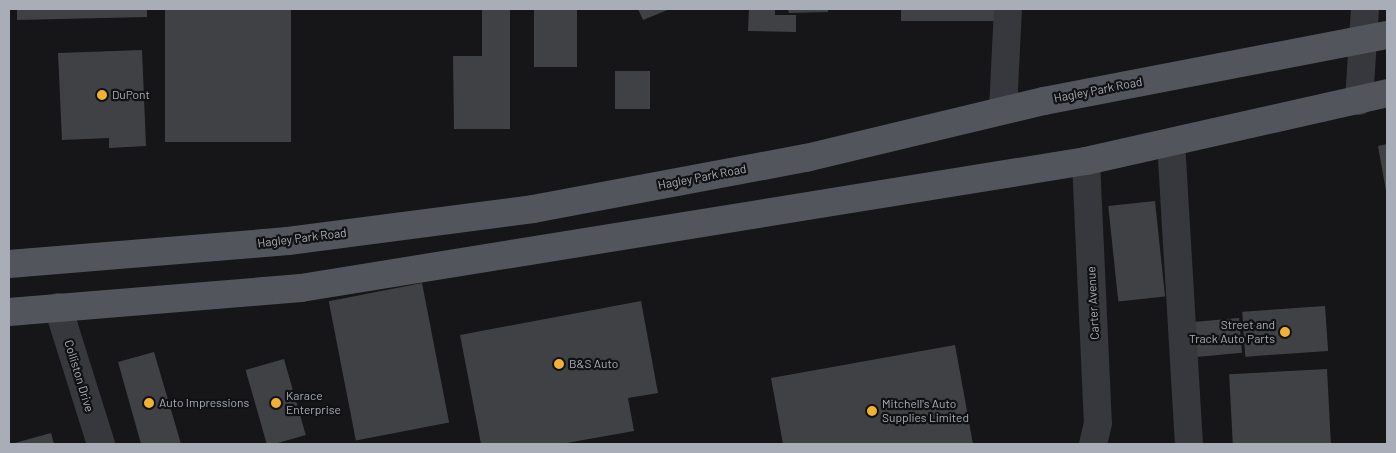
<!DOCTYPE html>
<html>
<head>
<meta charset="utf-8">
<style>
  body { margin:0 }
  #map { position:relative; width:1396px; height:453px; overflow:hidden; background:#161618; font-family:Barlow,sans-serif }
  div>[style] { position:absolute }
  .building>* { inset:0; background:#404145; transform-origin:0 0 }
  .minor>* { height:28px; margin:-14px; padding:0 14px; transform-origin:14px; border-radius:14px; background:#37383d }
  .major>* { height:28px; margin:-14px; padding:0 14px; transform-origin:14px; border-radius:14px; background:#53555c }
  .dots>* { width:14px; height:14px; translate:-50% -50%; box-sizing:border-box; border:2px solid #111113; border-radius:50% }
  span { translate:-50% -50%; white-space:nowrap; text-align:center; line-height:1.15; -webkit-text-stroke:4.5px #111113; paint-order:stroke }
  .street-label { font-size:12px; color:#a8adb8 }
  .poi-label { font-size:12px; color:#a8adb8 }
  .left { translate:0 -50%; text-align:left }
  .right { translate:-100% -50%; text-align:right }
  .frame { position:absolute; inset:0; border:10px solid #a8adb8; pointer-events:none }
</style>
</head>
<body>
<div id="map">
  <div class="building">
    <div style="clip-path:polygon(17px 9px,147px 9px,147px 17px,17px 20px)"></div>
    <div style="left:165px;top:9px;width:126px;height:133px"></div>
    <div style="clip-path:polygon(482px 9px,510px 9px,510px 129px,454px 129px,453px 56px,482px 56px)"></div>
    <div style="left:534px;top:9px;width:43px;height:58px"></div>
    <div style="clip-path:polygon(638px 9px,670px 9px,643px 20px)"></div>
    <div style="clip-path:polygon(749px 9px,775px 9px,775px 15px,796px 15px,796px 32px,748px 31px)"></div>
    <div style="clip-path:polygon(788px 9px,828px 9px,828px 12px,789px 13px)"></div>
    <div style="left:901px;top:9px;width:101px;height:12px"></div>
    <div style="clip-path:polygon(142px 50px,146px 146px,109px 148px,109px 138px,62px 140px,58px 53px)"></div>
    <div style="left:615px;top:71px;width:35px;height:38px"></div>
    <div style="clip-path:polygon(1387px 144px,1387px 191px,1386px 191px,1378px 146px)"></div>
    <div style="left:1155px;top:201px;width:96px;height:47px;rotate:84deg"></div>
    <div style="left:422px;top:283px;width:142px;height:95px;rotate:79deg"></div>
    <div style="clip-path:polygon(641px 301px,658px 393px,628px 398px,634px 431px,561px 444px,481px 444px,460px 335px)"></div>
    <div style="left:1325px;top:306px;width:45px;height:83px;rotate:86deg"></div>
    <div style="left:1239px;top:318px;width:35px;height:46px;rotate:85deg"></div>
    <div style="clip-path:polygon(955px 345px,973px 444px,783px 444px,771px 378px)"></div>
    <div style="clip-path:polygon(154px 352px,181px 444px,141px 444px,118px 362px)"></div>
    <div style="left:284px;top:359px;width:79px;height:40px;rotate:74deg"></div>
    <div style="left:1327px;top:369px;width:75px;height:98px;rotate:87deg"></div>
    <div style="clip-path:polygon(51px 433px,54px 444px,11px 444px)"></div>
  </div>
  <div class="minor">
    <div style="left:1359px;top:101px;width:92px;rotate:-86.3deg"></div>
    <div style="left:1003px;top:110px;width:101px;rotate:-87.2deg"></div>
    <div style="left:1171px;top:142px;width:303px;rotate:86.6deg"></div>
    <div style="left:1086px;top:161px;width:262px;rotate:87.4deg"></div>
    <div style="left:1098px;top:423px;width:22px;rotate:103deg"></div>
    <div style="left:58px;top:307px;width:144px;rotate:72.6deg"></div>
  </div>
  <div class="major">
    <div style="left:9px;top:264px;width:280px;rotate:-4.7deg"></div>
    <div style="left:288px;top:241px;width:247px;rotate:-7.4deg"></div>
    <div style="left:533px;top:209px;width:278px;rotate:-10.6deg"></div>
    <div style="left:806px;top:158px;width:245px;rotate:-13.5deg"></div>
    <div style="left:1044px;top:101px;width:349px;rotate:-10.9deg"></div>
    <div style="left:9px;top:312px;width:293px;rotate:-4.7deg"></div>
    <div style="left:301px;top:288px;width:795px;rotate:-9.19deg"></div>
    <div style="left:1086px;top:161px;width:309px;rotate:-12.7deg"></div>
  </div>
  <div class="dots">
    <div style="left:102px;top:95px;background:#f2b134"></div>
    <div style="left:1285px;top:332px;background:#f2b134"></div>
    <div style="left:559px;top:364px;background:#f2b134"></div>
    <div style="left:149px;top:403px;background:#f2b134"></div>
    <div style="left:276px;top:403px;background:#f2b134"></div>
    <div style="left:872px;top:411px;background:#f2b134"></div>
  </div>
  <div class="street-label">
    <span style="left:1098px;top:90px;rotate:-11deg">Hagley Park Road</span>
    <span style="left:702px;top:177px;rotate:-11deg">Hagley Park Road</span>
    <span style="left:302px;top:238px;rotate:-7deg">Hagley Park Road</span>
    <span style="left:1093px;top:303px;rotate:-93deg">Carter Avenue</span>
    <span style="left:79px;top:376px;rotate:73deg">Colliston Drive</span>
  </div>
  <div class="poi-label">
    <span class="left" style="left:112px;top:95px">DuPont</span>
    <span class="right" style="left:1275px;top:332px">Street and<br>Track Auto Parts</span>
    <span class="left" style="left:569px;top:364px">B&amp;S Auto</span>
    <span class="left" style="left:286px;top:403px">Karace<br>Enterprise</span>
    <span class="left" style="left:159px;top:403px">Auto Impressions</span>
    <span class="left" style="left:882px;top:411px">Mitchell's Auto<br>Supplies Limited</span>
  </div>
  <div class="frame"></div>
</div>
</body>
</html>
